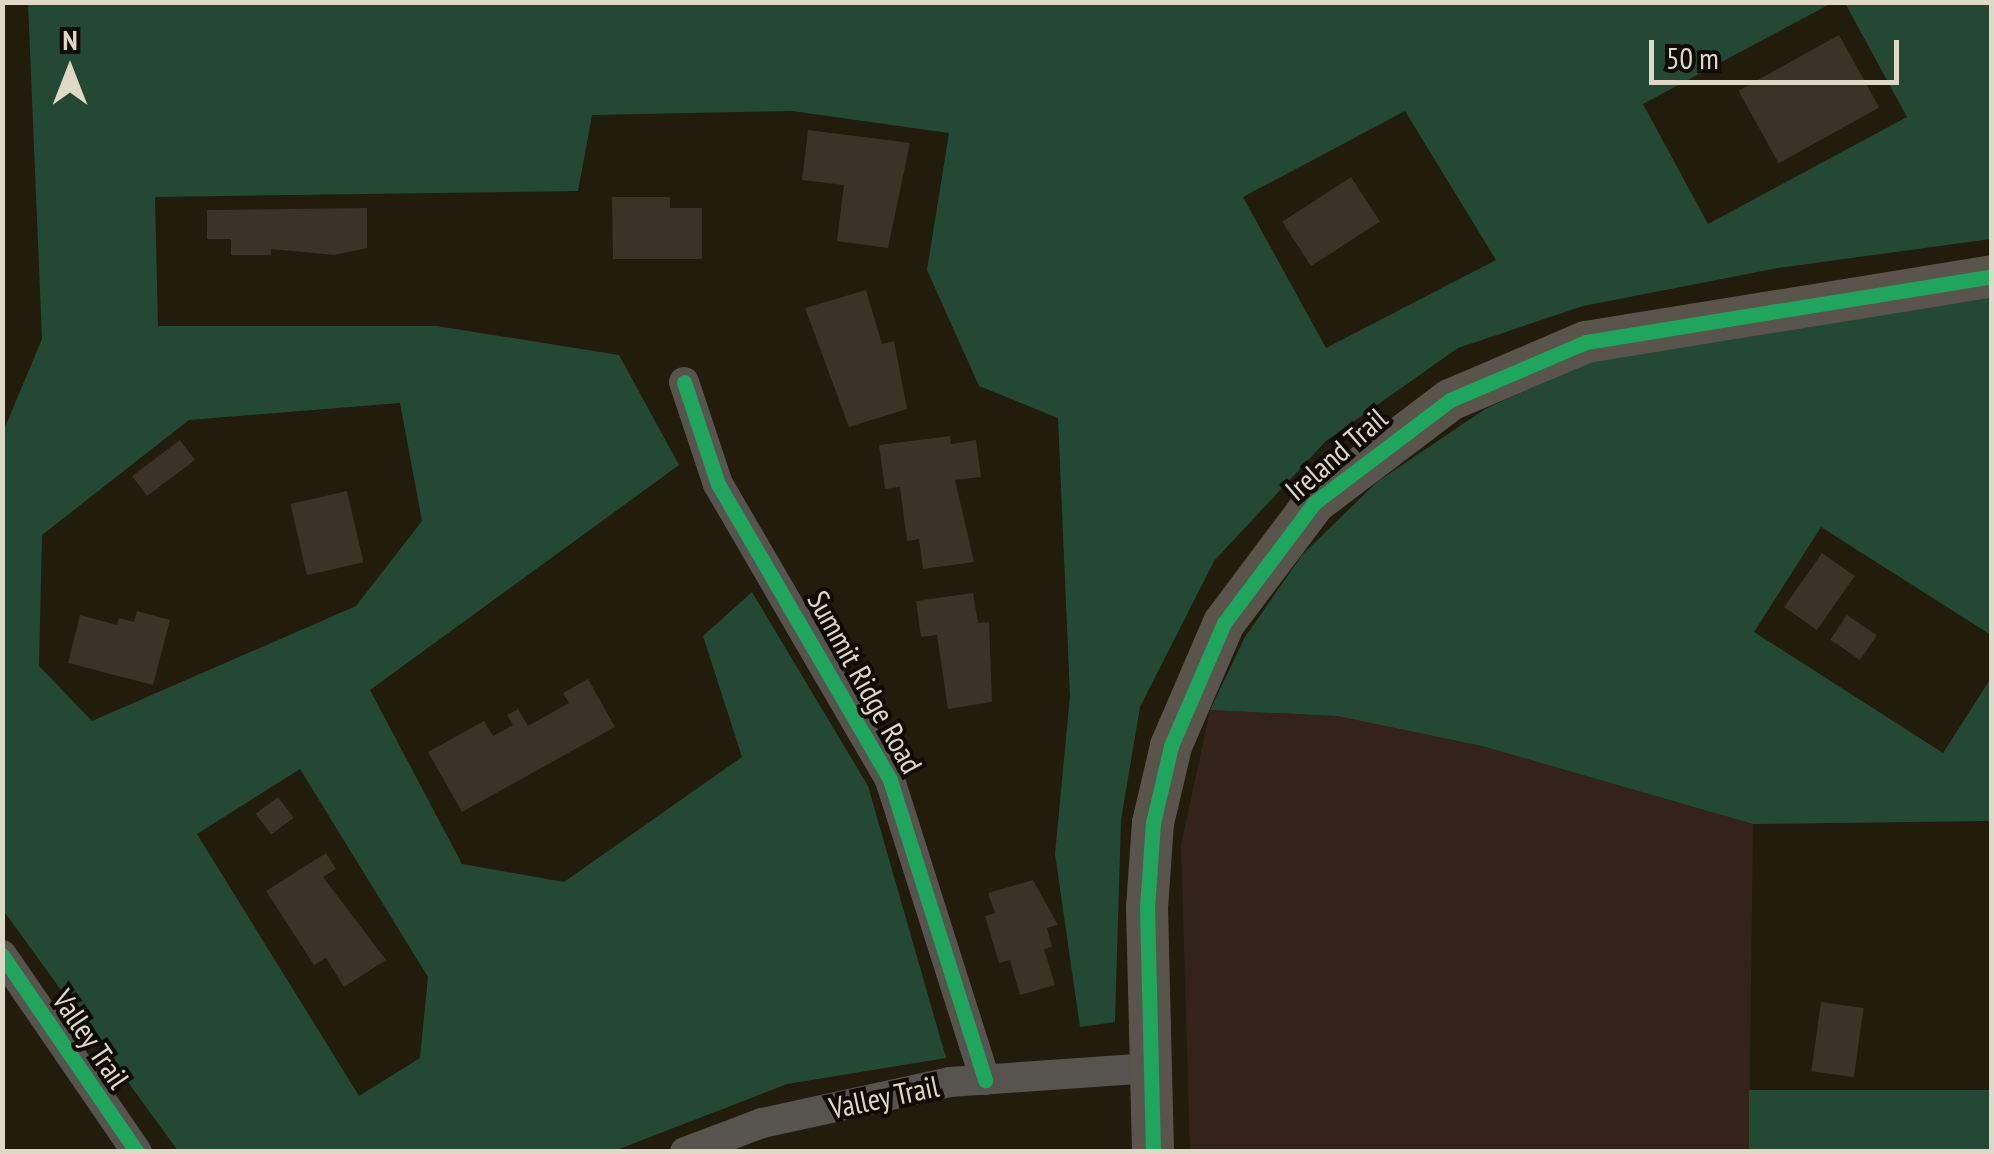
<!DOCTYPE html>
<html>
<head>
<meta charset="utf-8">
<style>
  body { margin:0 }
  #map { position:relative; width:1994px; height:1154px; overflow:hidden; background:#211c0b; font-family:"PT Sans Narrow",sans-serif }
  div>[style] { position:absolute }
  .industrial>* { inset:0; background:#33231b }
  .green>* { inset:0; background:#234935; transform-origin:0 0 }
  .building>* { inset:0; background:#3a3326; transform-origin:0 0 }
  .street>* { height:30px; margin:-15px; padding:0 15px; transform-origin:15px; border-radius:15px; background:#57534e }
  .secondary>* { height:42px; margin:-21px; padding:0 21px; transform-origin:21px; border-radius:21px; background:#5a554c }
  .cycleway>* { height:15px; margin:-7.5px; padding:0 7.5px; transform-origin:7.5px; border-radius:7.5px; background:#20a55d }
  span { translate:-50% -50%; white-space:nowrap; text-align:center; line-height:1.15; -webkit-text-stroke:8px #0f0b02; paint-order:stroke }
  .street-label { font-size:30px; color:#ded8c7 }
  .frame { position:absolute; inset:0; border:5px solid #ded8c7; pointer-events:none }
  .north { position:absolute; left:20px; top:20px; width:100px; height:100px; -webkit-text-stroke:8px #0f0b02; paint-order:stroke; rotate:0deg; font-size:28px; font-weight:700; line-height:40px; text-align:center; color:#ded8c7 }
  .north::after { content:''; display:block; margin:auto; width:35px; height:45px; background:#ded8c7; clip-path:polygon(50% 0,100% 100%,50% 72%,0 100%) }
  .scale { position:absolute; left:1649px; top:40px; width:250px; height:45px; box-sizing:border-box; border:5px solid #ded8c7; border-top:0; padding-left:12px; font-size:30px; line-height:35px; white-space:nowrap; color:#ded8c7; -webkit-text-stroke:8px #0f0b02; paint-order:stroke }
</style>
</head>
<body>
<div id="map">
  <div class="industrial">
    <div style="clip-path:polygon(1210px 710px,1337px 716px,1482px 746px,1753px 824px,1749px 1151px,1190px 1152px,1181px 845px)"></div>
  </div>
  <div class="green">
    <div style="clip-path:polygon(evenodd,28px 3px,1832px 3px,1643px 104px,1708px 224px,1907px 117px,1845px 3px,1991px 3px,1991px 239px,1778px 268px,1583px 306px,1458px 348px,1326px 441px,1214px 561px,1140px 707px,1121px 820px,1115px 1022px,1080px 1027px,1055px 854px,1070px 696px,1058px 418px,979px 386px,927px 270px,949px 133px,792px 111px,592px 115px,578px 191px,155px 197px,158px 326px,437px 326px,619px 355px,679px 465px,370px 690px,462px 864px,564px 882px,742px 757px,703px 636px,752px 592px,868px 786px,946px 1058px,787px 1084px,614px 1151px,178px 1151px,3px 910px,3px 432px,42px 339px,28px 3px,1405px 111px,1496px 260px,1326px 348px,1243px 197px,1405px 111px,28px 3px,400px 403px,422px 521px,356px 606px,92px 721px,39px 666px,42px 535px,189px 420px,400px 403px,28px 3px,300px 769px,428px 977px,420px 1058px,359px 1096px,197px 834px,300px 769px)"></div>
    <div style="clip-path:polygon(1991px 296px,1991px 635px,1821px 527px,1754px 632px,1943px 753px,1991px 678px,1991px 821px,1753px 824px,1482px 746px,1337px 716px,1210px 710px,1245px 637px,1302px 555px,1377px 482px,1485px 409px,1614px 351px)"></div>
    <div style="left:1991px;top:1090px;width:61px;height:242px;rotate:90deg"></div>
  </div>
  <div class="building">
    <div style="left:1839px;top:35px;width:83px;height:115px;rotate:61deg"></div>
    <div style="clip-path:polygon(808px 130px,910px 143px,888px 248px,837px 241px,844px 185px,802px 180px)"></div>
    <div style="left:1351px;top:177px;width:53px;height:82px;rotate:57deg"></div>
    <div style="clip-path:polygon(612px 197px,670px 197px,670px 208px,702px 208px,702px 259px,613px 259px)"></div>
    <div style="clip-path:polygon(367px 208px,367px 248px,334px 255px,271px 249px,271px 255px,231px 255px,231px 239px,207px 239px,207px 210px)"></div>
    <div style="clip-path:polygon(866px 290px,882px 344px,894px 341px,907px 409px,849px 427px,805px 308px)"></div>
    <div style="clip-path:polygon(950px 436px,951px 444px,976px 440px,981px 477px,955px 480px,974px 562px,923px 569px,919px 539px,907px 541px,900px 487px,885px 489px,879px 445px)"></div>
    <div style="left:180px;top:440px;width:25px;height:60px;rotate:53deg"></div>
    <div style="left:347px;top:491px;width:73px;height:58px;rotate:77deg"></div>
    <div style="left:1822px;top:553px;width:40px;height:66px;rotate:35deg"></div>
    <div style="clip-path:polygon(973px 593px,978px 623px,989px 622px,992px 702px,948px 709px,937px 635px,921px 637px,916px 601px)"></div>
    <div style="clip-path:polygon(137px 611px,170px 620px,153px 685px,68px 663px,80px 615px,117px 625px,119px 618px,134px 622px)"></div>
    <div style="left:1847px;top:615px;width:36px;height:30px;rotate:34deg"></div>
    <div style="clip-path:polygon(588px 679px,615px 727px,462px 812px,428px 752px,484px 721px,493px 736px,513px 725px,507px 715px,518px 709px,528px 726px,569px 703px,563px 693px)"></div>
    <div style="left:278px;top:797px;width:26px;height:28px;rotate:53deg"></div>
    <div style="clip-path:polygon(326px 853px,336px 869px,323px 877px,386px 960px,344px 987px,326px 958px,314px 965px,266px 891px)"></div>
    <div style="clip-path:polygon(1033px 880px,1058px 925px,1047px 928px,1052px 947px,1044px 949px,1055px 985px,1020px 995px,1010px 960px,999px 963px,985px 916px,995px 913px,988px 893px)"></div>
    <div style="left:1821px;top:1002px;width:43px;height:70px;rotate:8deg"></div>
  </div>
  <div class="street">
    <div style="left:684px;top:382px;width:108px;rotate:71.6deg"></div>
    <div style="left:718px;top:484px;width:342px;rotate:59.8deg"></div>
    <div style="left:890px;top:780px;width:315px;rotate:72.4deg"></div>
    <div style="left:2px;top:955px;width:239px;rotate:55.6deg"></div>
    <div style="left:685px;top:1152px;width:82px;rotate:-20.6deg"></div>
    <div style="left:762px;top:1123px;width:192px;rotate:-12.3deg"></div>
    <div style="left:950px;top:1082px;width:198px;rotate:-4deg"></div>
  </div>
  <div class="secondary">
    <div style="left:1153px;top:1152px;width:244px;rotate:-91.4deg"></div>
    <div style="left:1147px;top:908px;width:85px;rotate:-86deg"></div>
    <div style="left:1153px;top:823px;width:79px;rotate:-76.8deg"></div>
    <div style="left:1171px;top:746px;width:134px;rotate:-66.7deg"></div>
    <div style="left:1224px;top:623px;width:150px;rotate:-53.1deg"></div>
    <div style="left:1314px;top:503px;width:171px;rotate:-37.1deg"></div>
    <div style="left:1450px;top:400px;width:148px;rotate:-23.1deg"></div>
    <div style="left:1586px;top:342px;width:411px;rotate:-9.2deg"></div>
  </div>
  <div class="cycleway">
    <div style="left:684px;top:382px;width:108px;rotate:71.6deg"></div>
    <div style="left:718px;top:484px;width:342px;rotate:59.8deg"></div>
    <div style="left:890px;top:780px;width:315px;rotate:72.4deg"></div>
    <div style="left:2px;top:955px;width:239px;rotate:55.6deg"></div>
    <div style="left:1153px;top:1152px;width:244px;rotate:-91.4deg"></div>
    <div style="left:1147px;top:908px;width:85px;rotate:-86deg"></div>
    <div style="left:1153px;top:823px;width:79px;rotate:-76.8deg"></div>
    <div style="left:1171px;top:746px;width:134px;rotate:-66.7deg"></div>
    <div style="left:1224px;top:623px;width:150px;rotate:-53.1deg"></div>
    <div style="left:1314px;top:503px;width:171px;rotate:-37.1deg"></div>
    <div style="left:1450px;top:400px;width:148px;rotate:-23.1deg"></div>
    <div style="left:1586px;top:342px;width:411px;rotate:-9.2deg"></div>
  </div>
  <div class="street-label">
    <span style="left:1336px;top:454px;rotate:-41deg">Ireland Trail</span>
    <span style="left:865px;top:682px;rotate:61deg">Summit Ridge Road</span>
    <span style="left:91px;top:1039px;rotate:56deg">Valley Trail</span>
    <span style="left:884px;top:1097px;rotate:-12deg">Valley Trail</span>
  </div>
  <div class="frame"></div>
  <div class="north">N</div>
  <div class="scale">50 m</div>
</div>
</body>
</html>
